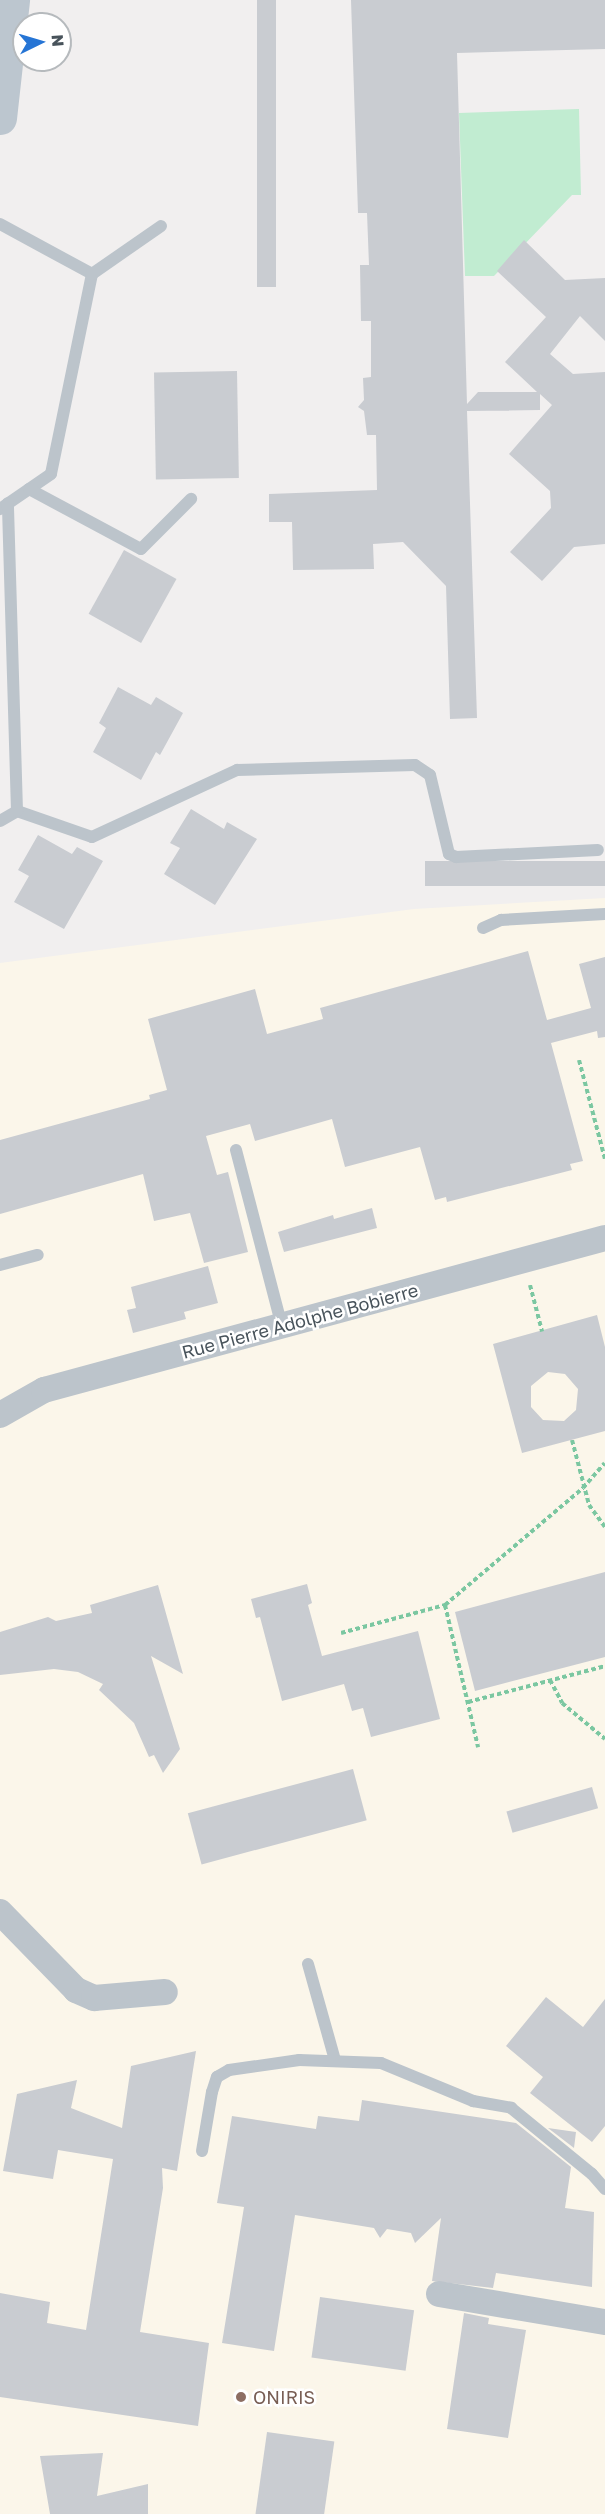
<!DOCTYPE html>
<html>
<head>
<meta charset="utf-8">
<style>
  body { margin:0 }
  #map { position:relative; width:605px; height:2514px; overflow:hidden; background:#f1efef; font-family:"Golos Text",sans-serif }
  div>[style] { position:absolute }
  .commercial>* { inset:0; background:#fbf6ea }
  .green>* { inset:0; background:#c1ecd1 }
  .building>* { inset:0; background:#c9ccd1; transform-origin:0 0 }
  .path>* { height:4px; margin-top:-2px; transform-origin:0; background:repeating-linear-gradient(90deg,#7bc7a1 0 4.5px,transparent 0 7.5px) }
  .lane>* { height:12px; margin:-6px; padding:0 6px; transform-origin:6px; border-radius:6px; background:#bcc4cb }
  .street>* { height:26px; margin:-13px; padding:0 13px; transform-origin:13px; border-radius:13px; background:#bcc4cb }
  .secondary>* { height:33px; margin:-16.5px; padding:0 16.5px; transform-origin:16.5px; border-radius:16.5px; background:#bcc6cf }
  .dots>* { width:16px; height:16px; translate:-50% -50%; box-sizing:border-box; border:3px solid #fff; border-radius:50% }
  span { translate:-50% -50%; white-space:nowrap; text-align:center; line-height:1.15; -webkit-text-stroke:5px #fff; paint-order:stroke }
  .street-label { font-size:18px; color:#48535b }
  .education-label { font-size:18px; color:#785e54 }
  .left { translate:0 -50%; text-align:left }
  .north { position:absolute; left:12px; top:12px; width:60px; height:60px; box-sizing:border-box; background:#fff; border:2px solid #b6babd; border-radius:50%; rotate:85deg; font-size:16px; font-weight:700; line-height:24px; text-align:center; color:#48535b }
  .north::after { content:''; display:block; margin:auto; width:21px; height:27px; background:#2675d5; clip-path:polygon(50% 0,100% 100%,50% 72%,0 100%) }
</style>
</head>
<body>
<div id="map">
  <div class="commercial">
    <div style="clip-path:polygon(605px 898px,605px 2514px,0 2514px,0 963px,414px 909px)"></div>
  </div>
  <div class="green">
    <div style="clip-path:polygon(579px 109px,581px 195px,572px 195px,494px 276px,465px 276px,459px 113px)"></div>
  </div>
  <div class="building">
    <div style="left:257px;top:0;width:19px;height:287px"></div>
    <div style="clip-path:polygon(351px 0,605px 0,605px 49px,457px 53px,467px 404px,478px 392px,537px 392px,505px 362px,546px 317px,497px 271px,524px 240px,565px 280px,605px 278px,605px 341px,580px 316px,550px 354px,573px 374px,605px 372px,605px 544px,574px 547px,542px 581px,510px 552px,551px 508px,550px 491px,509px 454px,552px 405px,540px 394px,540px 410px,467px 411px,477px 718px,450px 719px,446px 586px,403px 542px,373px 544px,374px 569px,293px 570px,292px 522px,269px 522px,269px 494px,377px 490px,376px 435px,367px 435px,364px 411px,358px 407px,364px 400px,363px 378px,371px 377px,371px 321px,361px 321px,360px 265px,369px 265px,367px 213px,358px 213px)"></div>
    <div style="left:237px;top:371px;width:107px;height:83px;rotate:89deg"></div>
    <div style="left:124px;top:550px;width:60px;height:73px;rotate:29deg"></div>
    <div style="clip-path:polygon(118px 687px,151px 705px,156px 697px,183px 713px,160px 755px,156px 752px,141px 780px,93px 752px,106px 728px,99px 723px)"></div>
    <div style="clip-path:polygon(191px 809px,224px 829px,227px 822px,257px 839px,215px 905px,164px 874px,180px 848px,170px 843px)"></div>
    <div style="clip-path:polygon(38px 835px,72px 854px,77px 847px,103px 861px,64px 929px,14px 902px,29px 876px,18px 870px)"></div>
    <div style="left:605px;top:861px;width:25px;height:180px;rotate:90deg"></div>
    <div style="clip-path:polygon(528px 951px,547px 1020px,591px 1008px,579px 964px,605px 957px,605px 1037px,598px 1038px,597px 1031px,551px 1043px,583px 1161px,570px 1164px,572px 1170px,447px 1202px,446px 1197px,435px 1200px,420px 1147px,345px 1167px,332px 1119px,255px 1141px,250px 1124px,206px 1136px,217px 1175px,228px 1172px,248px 1252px,204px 1263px,190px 1213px,154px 1221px,143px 1174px,0 1214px,0 1140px,150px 1099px,149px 1095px,167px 1090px,148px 1019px,255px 989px,267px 1034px,323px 1019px,320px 1008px)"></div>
    <div style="clip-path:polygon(372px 1208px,377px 1228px,284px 1252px,278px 1232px,333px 1215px,334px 1219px)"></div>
    <div style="clip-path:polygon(208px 1266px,218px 1303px,184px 1312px,186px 1319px,133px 1333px,127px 1310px,136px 1308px,131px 1287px)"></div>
    <div style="clip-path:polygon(evenodd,597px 1315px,605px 1347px,605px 1431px,522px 1453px,493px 1344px,597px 1315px,548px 1372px,565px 1374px,578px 1389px,576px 1410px,564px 1421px,543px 1420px,531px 1407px,531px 1386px,548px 1372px)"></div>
    <div style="clip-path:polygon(605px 1572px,605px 1657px,475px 1691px,455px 1612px)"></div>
    <div style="clip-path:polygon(307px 1584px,312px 1603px,308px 1605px,322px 1656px,418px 1631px,440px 1719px,371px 1737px,363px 1708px,352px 1711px,344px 1684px,282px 1701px,260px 1617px,256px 1618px,251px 1599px)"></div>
    <div style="clip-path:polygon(158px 1585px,183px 1674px,151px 1656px,180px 1749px,163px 1773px,154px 1755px,149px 1757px,134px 1723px,99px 1690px,103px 1684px,78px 1672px,54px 1669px,0 1675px,0 1632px,48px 1617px,56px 1621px,92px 1613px,90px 1605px)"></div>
    <div style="left:353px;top:1769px;width:53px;height:171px;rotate:75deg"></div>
    <div style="left:592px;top:1787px;width:22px;height:89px;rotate:74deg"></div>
    <div style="clip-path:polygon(546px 1997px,583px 2027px,605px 1999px,605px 2126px,592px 2142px,530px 2093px,543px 2077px,506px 2046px)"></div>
    <div style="clip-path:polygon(196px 2051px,177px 2171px,162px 2168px,163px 2188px,140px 2332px,209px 2343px,198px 2426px,0 2397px,0 2293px,50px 2302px,47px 2323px,86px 2330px,113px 2159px,58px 2150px,53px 2179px,3px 2171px,17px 2094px,77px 2080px,71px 2108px,122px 2128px,131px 2066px)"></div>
    <div style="clip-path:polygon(362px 2100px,516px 2123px,571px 2167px,565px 2208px,594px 2212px,592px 2287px,496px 2273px,493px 2288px,432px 2281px,441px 2218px,415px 2243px,411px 2233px,387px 2229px,380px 2238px,374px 2228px,295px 2215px,274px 2351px,222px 2343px,244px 2207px,217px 2203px,232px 2116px,316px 2129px,318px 2116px,359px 2121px)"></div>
    <div style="clip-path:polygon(548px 2128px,576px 2132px,574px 2148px)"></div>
    <div style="left:320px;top:2297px;width:95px;height:61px;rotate:8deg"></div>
    <div style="clip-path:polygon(464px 2313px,489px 2318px,488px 2324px,526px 2330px,508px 2438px,447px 2429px)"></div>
    <div style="left:267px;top:2432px;width:68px;height:83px;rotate:8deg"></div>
    <div style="clip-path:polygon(103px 2453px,97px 2496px,148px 2484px,148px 2514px,50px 2514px,40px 2456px)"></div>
  </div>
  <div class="path">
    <div style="left:579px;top:1060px;width:102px;rotate:75.3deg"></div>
    <div style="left:530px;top:1285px;width:48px;rotate:75.4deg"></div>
    <div style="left:572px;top:1440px;width:67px;rotate:75.3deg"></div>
    <div style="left:589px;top:1505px;width:27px;rotate:54deg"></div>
    <div style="left:445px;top:1605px;width:146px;rotate:76.9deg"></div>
    <div style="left:341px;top:1633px;width:108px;rotate:-15.1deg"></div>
    <div style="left:445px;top:1605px;width:181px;rotate:-40.3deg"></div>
    <div style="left:583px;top:1488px;width:33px;rotate:-49deg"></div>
    <div style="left:550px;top:1680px;width:26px;rotate:62deg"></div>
    <div style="left:562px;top:1703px;width:56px;rotate:39.9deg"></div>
    <div style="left:468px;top:1702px;width:142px;rotate:-14.7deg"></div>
  </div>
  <div class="lane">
    <div style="left:0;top:224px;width:105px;rotate:28.5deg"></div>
    <div style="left:92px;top:274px;width:204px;rotate:101.6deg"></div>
    <div style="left:51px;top:474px;width:62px;rotate:145.5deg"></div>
    <div style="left:92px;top:274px;width:84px;rotate:-34.8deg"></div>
    <div style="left:29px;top:489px;width:127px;rotate:28.2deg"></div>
    <div style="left:141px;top:549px;width:71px;rotate:-45deg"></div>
    <div style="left:17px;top:811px;width:79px;rotate:19.1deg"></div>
    <div style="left:92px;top:837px;width:160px;rotate:-24.8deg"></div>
    <div style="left:237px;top:770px;width:178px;rotate:-1.6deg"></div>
    <div style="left:415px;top:765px;width:18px;rotate:34deg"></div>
    <div style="left:430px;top:775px;width:81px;rotate:76.5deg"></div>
    <div style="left:449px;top:854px;width:8px;rotate:23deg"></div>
    <div style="left:456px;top:857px;width:142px;rotate:-2.8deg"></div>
    <div style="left:0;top:821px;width:20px;rotate:-30deg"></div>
    <div style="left:17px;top:811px;width:308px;rotate:-91.7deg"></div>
    <div style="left:483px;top:928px;width:20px;rotate:-24deg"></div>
    <div style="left:501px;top:920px;width:104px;rotate:-3.3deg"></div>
    <div style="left:236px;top:1150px;width:182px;rotate:75.4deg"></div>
    <div style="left:0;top:1265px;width:39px;rotate:-15deg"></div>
    <div style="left:308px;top:1964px;width:100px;rotate:74.3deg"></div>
    <div style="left:202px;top:2151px;width:60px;rotate:-80.4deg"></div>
    <div style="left:212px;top:2092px;width:16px;rotate:-72deg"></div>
    <div style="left:217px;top:2077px;width:14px;rotate:-30deg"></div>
    <div style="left:229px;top:2070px;width:71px;rotate:-8.1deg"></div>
    <div style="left:299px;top:2060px;width:82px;rotate:2.1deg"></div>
    <div style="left:381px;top:2063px;width:100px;rotate:22.4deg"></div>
    <div style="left:473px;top:2101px;width:39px;rotate:10deg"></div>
    <div style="left:511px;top:2108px;width:104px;rotate:39.2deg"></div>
    <div style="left:592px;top:2174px;width:20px;rotate:49deg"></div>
  </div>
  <div class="street">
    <div style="left:0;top:1415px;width:51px;rotate:-29.6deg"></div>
    <div style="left:44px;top:1390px;width:581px;rotate:-15.16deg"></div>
    <div style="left:0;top:1912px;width:109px;rotate:45.7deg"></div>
    <div style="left:76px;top:1990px;width:20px;rotate:24deg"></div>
    <div style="left:94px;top:1998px;width:71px;rotate:-4.8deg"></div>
    <div style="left:439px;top:2294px;width:168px;rotate:9.6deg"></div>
  </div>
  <div class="secondary">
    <div style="left:0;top:118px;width:119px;rotate:-83.7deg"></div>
  </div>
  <div class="dots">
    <div style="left:241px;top:2397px;background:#8d6e63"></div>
  </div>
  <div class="street-label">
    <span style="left:300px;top:1321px;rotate:-15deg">Rue Pierre Adolphe Bobierre</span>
  </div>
  <div class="education-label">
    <span class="left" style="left:253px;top:2397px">ONIRIS</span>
  </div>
  <div class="north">N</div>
</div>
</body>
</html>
